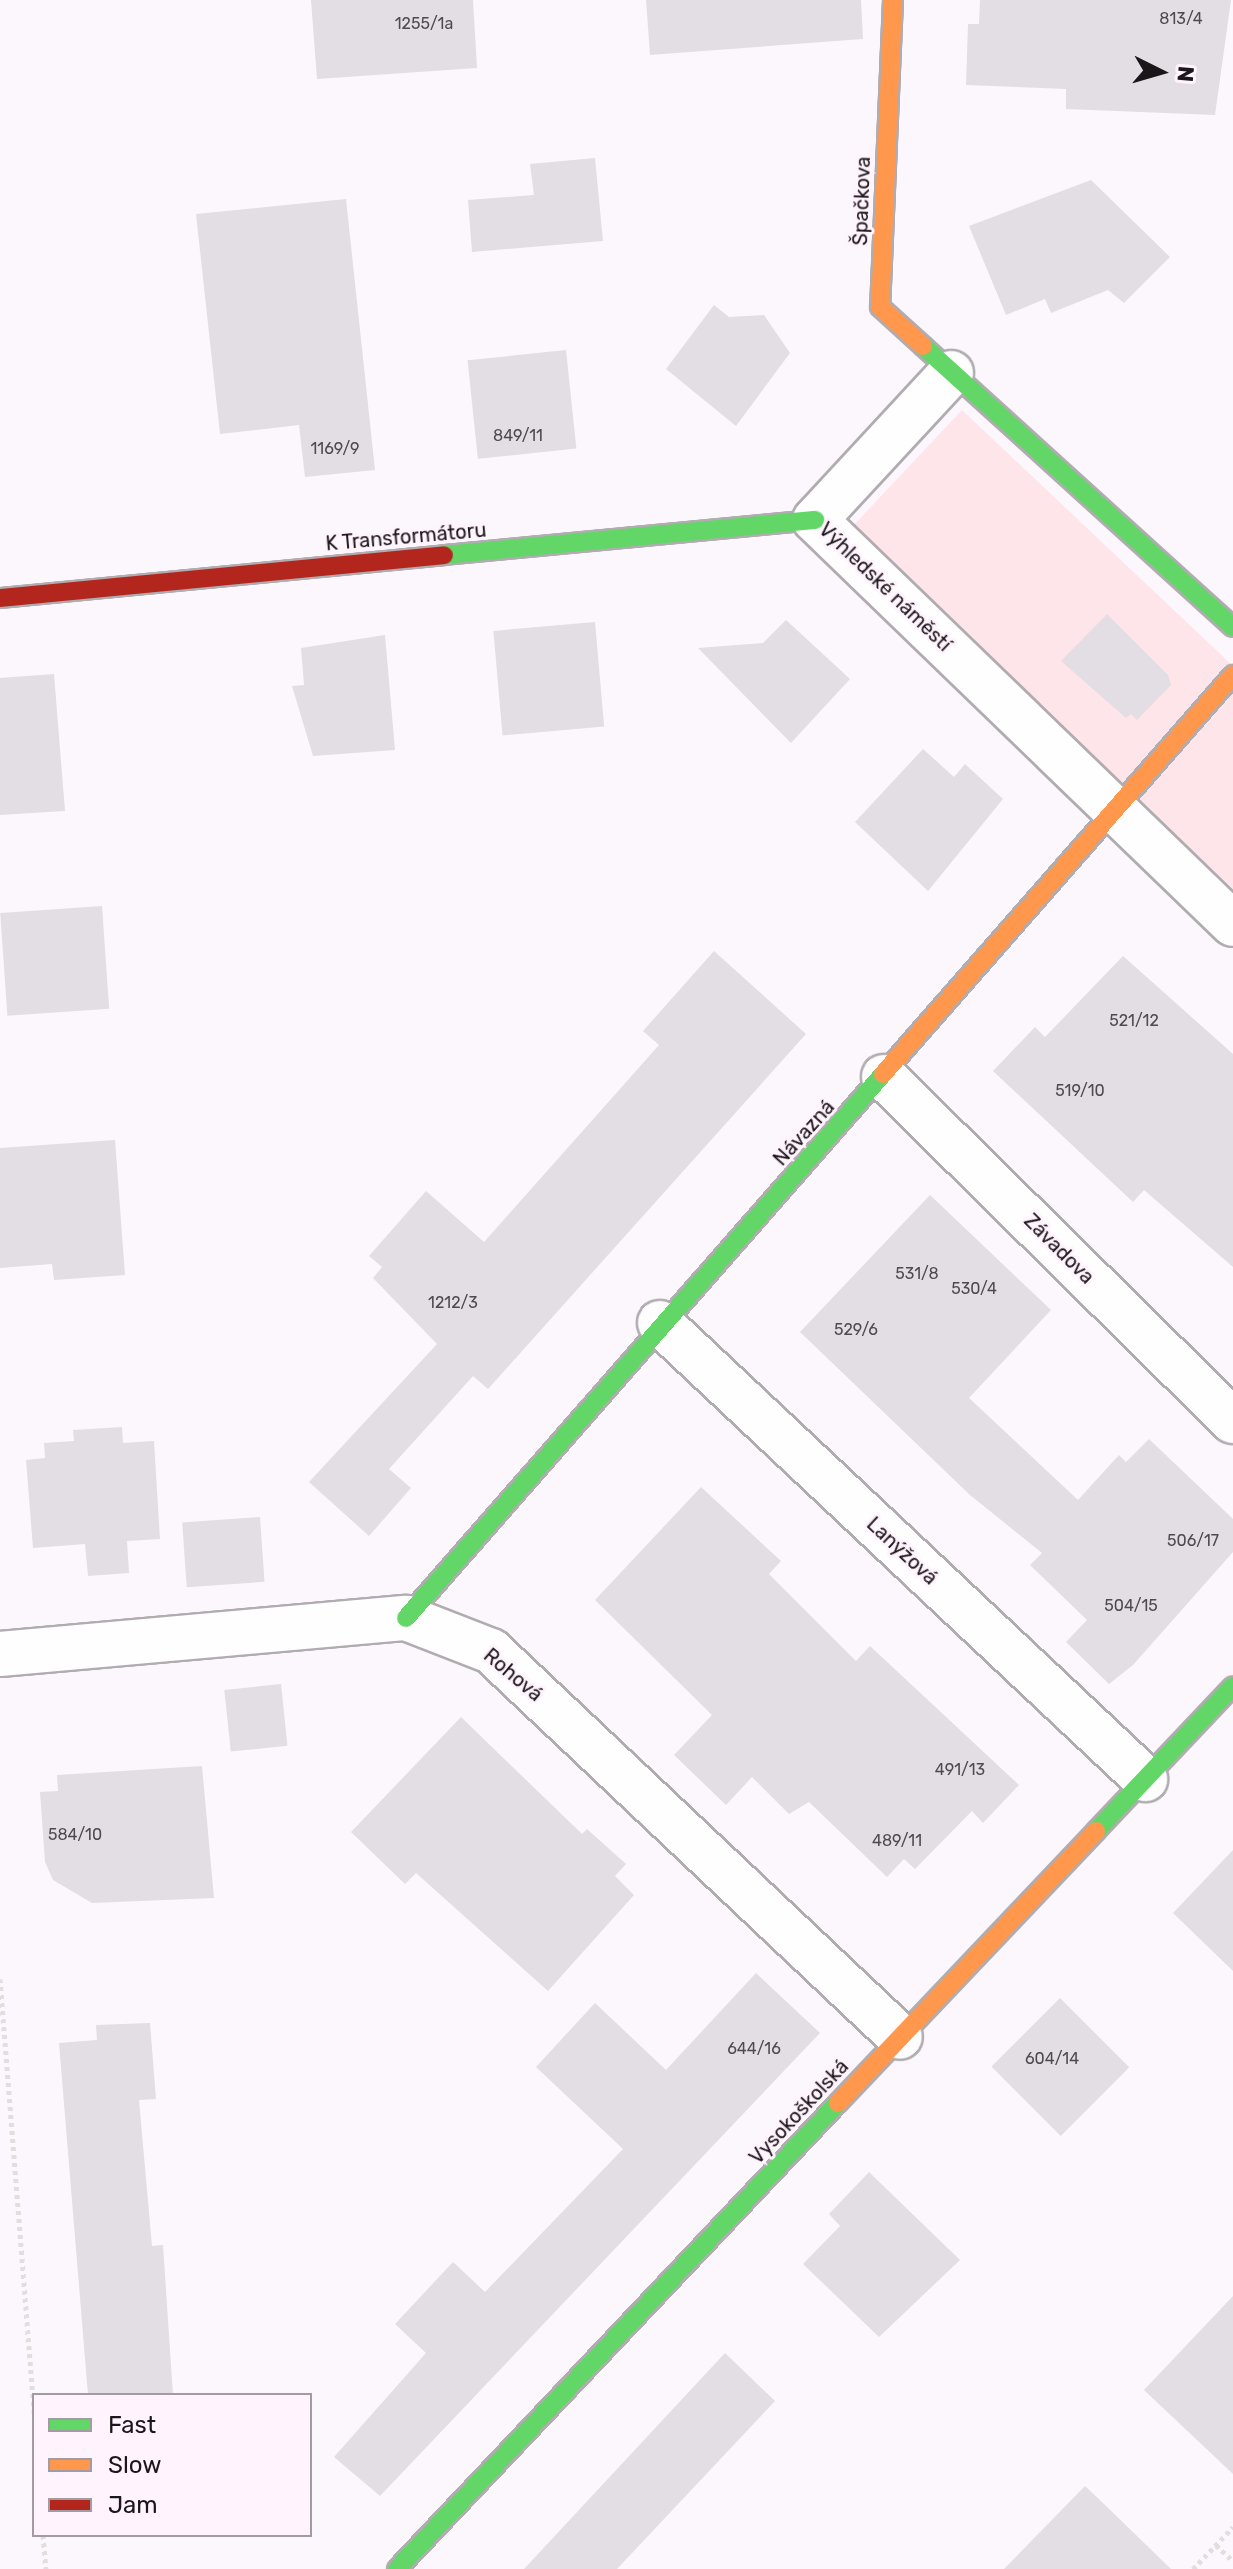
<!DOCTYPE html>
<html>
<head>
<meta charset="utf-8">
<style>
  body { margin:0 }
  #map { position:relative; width:1233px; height:2569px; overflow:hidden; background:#fcf7fc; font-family:Rubik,sans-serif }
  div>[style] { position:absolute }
  .green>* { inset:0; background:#fee5e9 }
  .building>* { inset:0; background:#e2dee3; transform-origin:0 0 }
  .path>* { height:5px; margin-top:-2.5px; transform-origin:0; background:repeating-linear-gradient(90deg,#e1dee0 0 4px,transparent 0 8px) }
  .roads { filter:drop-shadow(2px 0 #b0acb0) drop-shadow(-2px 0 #b0acb0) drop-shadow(0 2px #b0acb0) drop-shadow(0 -2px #b0acb0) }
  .street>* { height:44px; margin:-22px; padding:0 22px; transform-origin:22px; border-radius:22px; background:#fffeff }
  .fast>* { height:18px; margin:-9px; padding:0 9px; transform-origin:9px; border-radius:9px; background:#63d668 }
  .slow>* { height:18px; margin:-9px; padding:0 9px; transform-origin:9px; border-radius:9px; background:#ff974d }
  .jam>* { height:18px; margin:-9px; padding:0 9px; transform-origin:9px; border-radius:9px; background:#b3261e }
  span { translate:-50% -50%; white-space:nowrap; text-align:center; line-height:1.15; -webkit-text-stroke:6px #fff4fd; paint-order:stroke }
  .number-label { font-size:16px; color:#4e4a4e }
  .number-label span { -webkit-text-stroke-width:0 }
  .street-label { font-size:20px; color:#1a1619 }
  .legend { position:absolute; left:32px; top:2393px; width:280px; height:144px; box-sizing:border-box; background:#fff4fd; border:2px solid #a39ba2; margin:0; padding:10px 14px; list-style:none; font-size:24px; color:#1a1619 }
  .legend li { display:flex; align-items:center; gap:16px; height:40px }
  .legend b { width:40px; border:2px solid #a39ba2 }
  .north { position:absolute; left:1121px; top:32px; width:80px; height:80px; -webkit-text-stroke:6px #fff4fd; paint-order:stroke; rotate:95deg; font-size:22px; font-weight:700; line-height:32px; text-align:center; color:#1a1619 }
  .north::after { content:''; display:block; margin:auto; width:28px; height:36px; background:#1a1619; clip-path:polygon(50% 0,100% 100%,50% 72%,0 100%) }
</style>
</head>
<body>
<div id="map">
  <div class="green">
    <div style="clip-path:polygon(962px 410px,1233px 666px,1233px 889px,851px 528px)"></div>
  </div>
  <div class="building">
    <div style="clip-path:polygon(311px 0,473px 0,477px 68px,317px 79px)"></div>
    <div style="clip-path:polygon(646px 0,861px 0,863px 39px,650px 55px)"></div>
    <div style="clip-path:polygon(980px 0,1231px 0,1215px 115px,1066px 109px,1066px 89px,966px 85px,968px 24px,979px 24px)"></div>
    <div style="clip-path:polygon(595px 158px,603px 241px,472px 252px,468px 200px,534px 195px,530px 164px)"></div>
    <div style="clip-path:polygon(1091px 180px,1170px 257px,1124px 303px,1108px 290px,1051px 313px,1045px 299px,1006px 315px,969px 226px)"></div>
    <div style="clip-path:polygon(346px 199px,375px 470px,305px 477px,299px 425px,220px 434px,196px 214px)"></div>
    <div style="clip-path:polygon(714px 305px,729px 317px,764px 315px,790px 353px,736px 426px,666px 369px)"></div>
    <div style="left:566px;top:350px;width:99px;height:99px;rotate:84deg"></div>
    <div style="clip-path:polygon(1107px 614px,1168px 675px,1171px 685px,1137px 720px,1131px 714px,1126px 718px,1061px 661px)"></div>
    <div style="clip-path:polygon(786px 620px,850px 679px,791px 743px,698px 648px,763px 643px)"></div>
    <div style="left:595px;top:622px;width:105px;height:102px;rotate:85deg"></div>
    <div style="clip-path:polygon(385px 635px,395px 750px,313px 756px,292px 686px,304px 685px,301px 648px)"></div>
    <div style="clip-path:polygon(54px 674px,65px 811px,0 815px,0 678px)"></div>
    <div style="clip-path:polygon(923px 749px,954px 777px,965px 764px,1003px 799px,928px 891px,855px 822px)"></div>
    <div style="left:102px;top:906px;width:103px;height:102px;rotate:86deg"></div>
    <div style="clip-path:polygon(714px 951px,806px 1034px,488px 1389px,473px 1376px,389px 1469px,411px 1488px,369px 1536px,309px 1482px,437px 1344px,373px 1278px,382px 1267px,369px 1256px,426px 1191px,484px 1242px,659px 1045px,643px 1031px)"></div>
    <div style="clip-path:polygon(1123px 956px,1233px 1054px,1233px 1267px,1144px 1190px,1133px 1202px,993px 1071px,1035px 1027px,1045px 1037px)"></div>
    <div style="clip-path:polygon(115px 1140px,125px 1275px,54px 1280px,52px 1264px,0 1268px,0 1148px)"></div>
    <div style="clip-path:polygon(930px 1195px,1051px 1310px,969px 1398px,1078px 1500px,1119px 1455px,1126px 1462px,1149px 1439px,1233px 1519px,1233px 1552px,1133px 1665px,1109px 1684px,1066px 1642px,1087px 1620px,1030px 1565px,1042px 1553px,970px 1495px,800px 1332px)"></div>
    <div style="clip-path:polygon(122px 1427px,123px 1443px,154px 1441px,160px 1539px,127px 1541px,129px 1573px,88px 1576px,85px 1544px,33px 1548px,26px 1460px,45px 1458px,44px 1443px,74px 1441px,73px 1430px)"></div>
    <div style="clip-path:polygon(701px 1487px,781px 1561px,769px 1574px,856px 1661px,870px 1646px,1019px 1785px,983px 1823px,972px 1811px,915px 1869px,904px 1859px,887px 1877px,809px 1802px,789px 1814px,752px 1777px,726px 1805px,674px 1755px,712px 1715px,595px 1600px)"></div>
    <div style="left:260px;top:1517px;width:65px;height:78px;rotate:86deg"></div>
    <div style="left:281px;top:1684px;width:62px;height:57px;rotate:84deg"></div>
    <div style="clip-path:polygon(461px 1717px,582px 1834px,587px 1829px,626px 1864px,615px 1876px,634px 1895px,548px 1991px,416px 1873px,405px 1884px,351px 1832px)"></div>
    <div style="clip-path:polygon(202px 1766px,214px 1898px,92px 1903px,53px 1880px,45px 1862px,40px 1792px,58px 1791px,57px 1775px)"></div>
    <div style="clip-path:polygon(1233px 1850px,1233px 1971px,1173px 1913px)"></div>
    <div style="clip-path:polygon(756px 1973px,820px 2033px,380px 2496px,334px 2457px,426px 2353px,395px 2324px,453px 2262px,485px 2292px,623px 2149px,536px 2067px,595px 2003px,666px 2070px)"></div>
    <div style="left:1060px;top:1998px;width:98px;height:97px;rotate:45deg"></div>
    <div style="clip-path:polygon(150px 2023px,156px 2099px,139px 2100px,152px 2246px,163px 2245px,173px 2395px,88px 2395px,59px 2043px,97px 2040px,96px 2025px)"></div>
    <div style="clip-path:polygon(869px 2172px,960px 2260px,879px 2337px,803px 2264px,840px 2226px,829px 2214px)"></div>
    <div style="clip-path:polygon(1233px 2296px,1233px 2474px,1144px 2390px)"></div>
    <div style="clip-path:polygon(725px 2353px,775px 2401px,617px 2569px,524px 2569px)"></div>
    <div style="clip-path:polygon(1085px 2486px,1104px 2504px,1171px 2569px,1004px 2569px)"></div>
  </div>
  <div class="path">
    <div style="left:0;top:1979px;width:437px;rotate:85.5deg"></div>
    <div style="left:43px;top:2535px;width:34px;rotate:85deg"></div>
    <div style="left:1216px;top:2545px;width:23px;rotate:43deg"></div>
    <div style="left:1193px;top:2569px;width:58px;rotate:-46.4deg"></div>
  </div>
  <div class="roads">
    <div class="street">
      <div style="left:951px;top:373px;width:200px;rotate:132.8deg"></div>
      <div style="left:815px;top:520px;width:581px;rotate:44.02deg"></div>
      <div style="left:884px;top:1077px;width:490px;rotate:44.6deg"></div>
      <div style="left:660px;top:1323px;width:666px;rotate:43.23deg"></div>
      <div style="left:0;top:1654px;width:408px;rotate:-5.1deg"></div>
      <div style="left:406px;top:1618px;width:91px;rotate:21.2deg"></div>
      <div style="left:491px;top:1651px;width:562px;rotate:43.34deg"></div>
    </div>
    <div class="fast">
      <div style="left:923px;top:346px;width:418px;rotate:42.2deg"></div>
      <div style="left:444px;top:555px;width:373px;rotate:-5.4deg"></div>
      <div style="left:406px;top:1618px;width:724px;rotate:-48.75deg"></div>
      <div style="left:1096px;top:1831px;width:199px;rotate:-46.6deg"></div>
      <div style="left:397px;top:2569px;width:642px;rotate:-46.58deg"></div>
    </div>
    <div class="slow">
      <div style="left:893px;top:0;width:307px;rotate:92.4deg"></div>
      <div style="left:880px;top:307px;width:58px;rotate:42.2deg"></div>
      <div style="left:883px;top:1074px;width:531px;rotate:-48.74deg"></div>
      <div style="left:838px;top:2103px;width:375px;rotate:-46.5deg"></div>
    </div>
    <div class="jam">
      <div style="left:0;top:598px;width:446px;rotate:-5.5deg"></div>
    </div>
  </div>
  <div class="number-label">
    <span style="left:1181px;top:19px">813/4</span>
    <span style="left:424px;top:24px">1255/1a</span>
    <span style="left:518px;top:436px">849/11</span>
    <span style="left:335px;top:449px">1169/9</span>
    <span style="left:1134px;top:1021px">521/12</span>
    <span style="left:1080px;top:1091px">519/10</span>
    <span style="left:917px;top:1274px">531/8</span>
    <span style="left:974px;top:1289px">530/4</span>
    <span style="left:453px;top:1303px">1212/3</span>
    <span style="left:856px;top:1330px">529/6</span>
    <span style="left:1193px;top:1541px">506/17</span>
    <span style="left:1131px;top:1606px">504/15</span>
    <span style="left:960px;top:1770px">491/13</span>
    <span style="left:75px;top:1835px">584/10</span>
    <span style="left:897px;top:1841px">489/11</span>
    <span style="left:754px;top:2049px">644/16</span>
    <span style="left:1052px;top:2059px">604/14</span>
  </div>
  <div class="street-label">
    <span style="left:862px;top:201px;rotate:-88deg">Špačkova</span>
    <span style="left:406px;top:537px;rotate:-5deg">K Transformátoru</span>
    <span style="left:885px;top:587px;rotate:44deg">Výhledské náměstí</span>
    <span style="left:804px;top:1133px;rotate:-48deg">Návazná</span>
    <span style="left:1059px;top:1249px;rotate:45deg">Závadova</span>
    <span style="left:902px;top:1551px;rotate:43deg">Lanýžová</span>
    <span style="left:513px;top:1675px;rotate:40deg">Rohová</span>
    <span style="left:799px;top:2112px;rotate:-47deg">Vysokoškolská</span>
  </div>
  <ul class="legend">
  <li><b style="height:10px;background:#63d668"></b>Fast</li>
  <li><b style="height:10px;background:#ff974d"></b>Slow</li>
  <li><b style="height:10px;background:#b3261e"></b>Jam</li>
  </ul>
  <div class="north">N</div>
</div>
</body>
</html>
